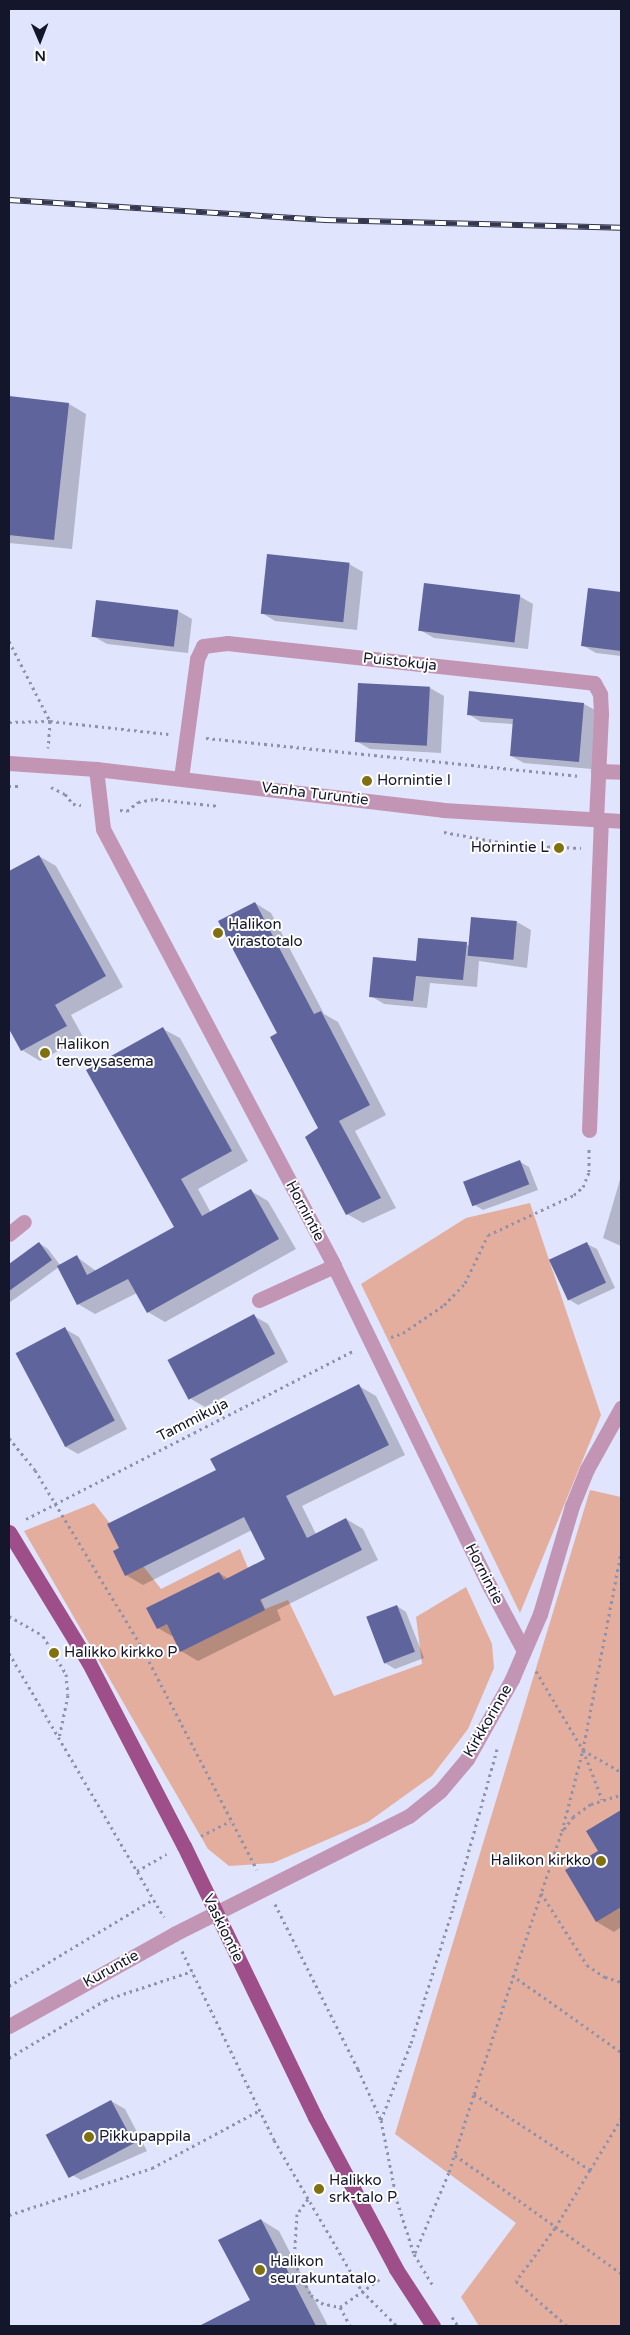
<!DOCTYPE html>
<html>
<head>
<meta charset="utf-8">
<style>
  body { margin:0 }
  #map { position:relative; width:630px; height:2335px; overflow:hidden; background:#e0e4fd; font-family:"Varela Round",sans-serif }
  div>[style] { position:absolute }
  .green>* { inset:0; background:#e3ae9e }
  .shadow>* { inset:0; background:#0003 }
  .building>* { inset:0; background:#5f659c; transform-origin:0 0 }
  .path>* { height:3px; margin-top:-1.5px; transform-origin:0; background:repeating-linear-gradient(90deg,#8f92aa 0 2.5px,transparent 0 6.5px) }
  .minor>* { height:15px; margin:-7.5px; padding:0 7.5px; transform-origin:7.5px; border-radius:7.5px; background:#c295b4 }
  .major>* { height:15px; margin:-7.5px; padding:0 7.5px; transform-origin:7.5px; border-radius:7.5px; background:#9e4e89 }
  .rail>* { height:5.5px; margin-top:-2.75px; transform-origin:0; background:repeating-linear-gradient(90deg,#fff 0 11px,#34374d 0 22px); box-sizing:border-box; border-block:1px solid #34374d }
  .dots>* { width:14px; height:14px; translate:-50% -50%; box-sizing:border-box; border:2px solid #fff; border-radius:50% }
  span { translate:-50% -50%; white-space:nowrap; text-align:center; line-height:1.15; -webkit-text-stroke:4px #fff; paint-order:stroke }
  .street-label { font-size:15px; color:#14162c }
  .poi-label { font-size:15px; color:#14162c }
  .left { translate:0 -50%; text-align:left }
  .right { translate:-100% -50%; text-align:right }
  .frame { position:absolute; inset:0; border:10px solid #14162c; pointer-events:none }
  .north { position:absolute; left:15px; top:15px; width:50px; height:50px; -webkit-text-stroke:4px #fff; paint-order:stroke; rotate:179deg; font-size:14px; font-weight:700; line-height:20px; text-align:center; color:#14162c }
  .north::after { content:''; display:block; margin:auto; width:18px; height:22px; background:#14162c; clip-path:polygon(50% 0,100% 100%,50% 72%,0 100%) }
</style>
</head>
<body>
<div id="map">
  <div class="green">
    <div style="clip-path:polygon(530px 1203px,601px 1415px,520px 1613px,361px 1284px,466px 1218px)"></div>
    <div style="clip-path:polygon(590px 1490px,621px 1497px,621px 2326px,479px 2326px,461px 2297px,516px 2223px,395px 2134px)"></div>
    <div style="clip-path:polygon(94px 1503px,161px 1589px,240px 1549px,265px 1609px,288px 1600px,334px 1696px,422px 1664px,416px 1617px,466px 1587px,492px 1644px,494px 1668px,468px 1729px,432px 1776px,368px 1822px,273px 1863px,229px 1866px,208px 1849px,24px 1531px)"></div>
  </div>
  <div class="shadow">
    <div style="clip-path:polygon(9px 398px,69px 404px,86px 414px,72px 549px,9px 543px)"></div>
    <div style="clip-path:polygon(349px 564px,363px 572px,357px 630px,275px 621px,262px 613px)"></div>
    <div style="clip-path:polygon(589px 589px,621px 593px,621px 656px,596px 653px,582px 645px)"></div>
    <div style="clip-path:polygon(519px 596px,533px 604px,528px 649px,434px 638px,420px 630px)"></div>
    <div style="clip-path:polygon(97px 602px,178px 611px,192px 619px,188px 653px,107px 644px,93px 636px)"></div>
    <div style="clip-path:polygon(359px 684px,430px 688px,444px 696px,441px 753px,370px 749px,356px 741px)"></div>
    <div style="clip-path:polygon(584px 704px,597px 711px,592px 769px,524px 763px,511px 756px,514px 724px,481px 722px,468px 714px)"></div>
    <div style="clip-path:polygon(39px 856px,56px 866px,123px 987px,71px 1015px,83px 1037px,40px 1061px,22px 1050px,9px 1026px,9px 873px)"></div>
    <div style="clip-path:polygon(255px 903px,271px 913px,324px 1014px,338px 1022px,386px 1115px,355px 1131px,396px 1208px,363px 1223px,347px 1214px,320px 1129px,279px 1034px)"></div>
    <div style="clip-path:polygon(517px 922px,531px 930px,527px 968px,479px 961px,477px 987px,430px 983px,427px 1008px,384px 1004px,371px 996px,417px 963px,466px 944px,470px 946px)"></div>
    <div style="clip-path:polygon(163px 1029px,180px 1038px,248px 1161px,198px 1189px,211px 1213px,251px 1191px,268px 1201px,296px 1249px,165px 1322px,148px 1312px,137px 1293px,95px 1314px,78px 1304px,59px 1267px,9px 1303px,9px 1267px,39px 1243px,48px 1249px,60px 1265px,77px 1257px,96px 1271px,176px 1227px)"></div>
    <div style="clip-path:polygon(520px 1162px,529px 1167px,538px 1190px,483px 1210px,473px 1204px)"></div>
    <div style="clip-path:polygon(621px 1176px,621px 1246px,603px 1238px)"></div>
    <div style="clip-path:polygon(587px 1244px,597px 1249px,615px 1288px,578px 1305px,568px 1299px)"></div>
    <div style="clip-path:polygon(254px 1316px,268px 1324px,288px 1362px,205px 1407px,191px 1399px)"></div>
    <div style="clip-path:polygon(65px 1329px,79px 1337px,127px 1429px,78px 1454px,64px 1446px)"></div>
    <div style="clip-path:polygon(359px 1386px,376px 1396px,405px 1455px,302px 1506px,316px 1534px,346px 1519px,363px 1529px,378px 1560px,277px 1610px,281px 1620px,198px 1661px,181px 1651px,175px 1638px,158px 1628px,219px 1573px,229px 1579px,267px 1560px,252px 1530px,143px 1585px,126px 1575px,217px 1471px)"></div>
    <div style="clip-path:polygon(397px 1606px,406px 1612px,424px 1658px,395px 1669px,385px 1663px)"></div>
    <div style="clip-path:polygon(621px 1811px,621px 1927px,614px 1932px,597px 1922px,600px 1851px,588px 1831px)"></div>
    <div style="clip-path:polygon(111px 2101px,125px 2109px,147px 2151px,81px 2180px,67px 2172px)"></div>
    <div style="clip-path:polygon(261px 2220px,279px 2231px,328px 2326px,204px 2326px,251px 2300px)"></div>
  </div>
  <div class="building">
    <div style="clip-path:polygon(9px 396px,69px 403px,54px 540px,9px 535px)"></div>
    <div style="left:267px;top:554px;width:83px;height:60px;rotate:6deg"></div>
    <div style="left:424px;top:583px;width:97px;height:48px;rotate:7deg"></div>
    <div style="clip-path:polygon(588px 588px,621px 592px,621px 651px,581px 646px)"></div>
    <div style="left:96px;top:600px;width:83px;height:37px;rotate:7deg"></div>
    <div style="left:358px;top:683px;width:72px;height:59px;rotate:3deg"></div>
    <div style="clip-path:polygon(469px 691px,584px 703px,579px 762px,510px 756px,513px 719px,467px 715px)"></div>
    <div style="clip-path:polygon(39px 855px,106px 976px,55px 1005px,67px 1026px,21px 1051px,9px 1029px,9px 871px)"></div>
    <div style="clip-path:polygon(255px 902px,314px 1014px,321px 1011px,370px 1105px,339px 1121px,381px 1198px,346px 1215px,305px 1137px,318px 1128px,270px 1037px,277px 1033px,218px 921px)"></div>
    <div style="left:471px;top:917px;width:46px;height:39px;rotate:5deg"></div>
    <div style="clip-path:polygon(418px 938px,467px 942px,463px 980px,416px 976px,413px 1001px,369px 997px,373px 957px,416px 961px)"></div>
    <div style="clip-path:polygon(163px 1027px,232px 1151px,181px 1179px,202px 1216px,251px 1189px,279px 1239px,147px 1313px,128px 1279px,77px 1305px,57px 1266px,77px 1255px,87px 1275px,174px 1227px,86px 1070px)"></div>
    <div style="left:520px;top:1160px;width:26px;height:61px;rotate:69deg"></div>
    <div style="clip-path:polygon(39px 1242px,52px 1260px,9px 1291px,9px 1264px)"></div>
    <div style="left:587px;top:1242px;width:45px;height:42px;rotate:65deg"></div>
    <div style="left:254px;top:1314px;width:45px;height:98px;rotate:62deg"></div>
    <div style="left:65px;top:1327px;width:106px;height:56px;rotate:62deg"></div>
    <div style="clip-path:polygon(359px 1384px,389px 1445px,286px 1496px,307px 1538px,346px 1518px,362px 1550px,260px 1600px,265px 1610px,180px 1652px,167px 1624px,157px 1629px,146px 1608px,219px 1572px,224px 1580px,265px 1559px,244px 1517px,125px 1576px,113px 1551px,119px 1548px,107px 1524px,216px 1470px,210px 1459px)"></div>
    <div style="left:397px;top:1605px;width:50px;height:33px;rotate:69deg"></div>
    <div style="clip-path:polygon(621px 1810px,621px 1907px,596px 1922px,565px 1870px,598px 1851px,586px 1831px)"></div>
    <div style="left:111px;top:2100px;width:49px;height:74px;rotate:62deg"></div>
    <div style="clip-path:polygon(261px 2219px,316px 2326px,199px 2326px,250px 2300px,218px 2240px)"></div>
  </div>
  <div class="path">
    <div style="left:9px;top:641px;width:90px;rotate:62.9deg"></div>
    <div style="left:50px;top:721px;width:27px;rotate:94deg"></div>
    <div style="left:9px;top:722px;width:41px;rotate:-1.4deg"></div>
    <div style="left:50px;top:721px;width:119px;rotate:6.3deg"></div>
    <div style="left:206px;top:738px;width:374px;rotate:5.8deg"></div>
    <div style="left:9px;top:786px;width:12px"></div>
    <div style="left:51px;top:787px;width:16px;rotate:27deg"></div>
    <div style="left:65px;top:794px;width:13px;rotate:51deg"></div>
    <div style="left:73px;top:804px;width:8px;rotate:7deg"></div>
    <div style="left:120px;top:810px;width:7px;rotate:8deg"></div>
    <div style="left:127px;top:811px;width:14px;rotate:-39deg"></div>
    <div style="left:138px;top:802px;width:17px;rotate:-10deg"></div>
    <div style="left:155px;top:799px;width:64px;rotate:6.2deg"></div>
    <div style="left:444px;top:832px;width:72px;rotate:10.4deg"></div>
    <div style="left:515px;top:845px;width:66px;rotate:2.6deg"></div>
    <div style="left:391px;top:1337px;width:13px;rotate:-18deg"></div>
    <div style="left:403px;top:1333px;width:50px;rotate:-34.3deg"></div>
    <div style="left:444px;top:1305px;width:30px;rotate:-46deg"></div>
    <div style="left:465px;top:1283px;width:53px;rotate:-64.4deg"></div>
    <div style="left:488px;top:1235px;width:95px;rotate:-24.9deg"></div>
    <div style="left:574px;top:1195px;width:12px;rotate:-42deg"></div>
    <div style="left:583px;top:1187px;width:16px;rotate:-68deg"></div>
    <div style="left:589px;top:1172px;width:25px;rotate:-90deg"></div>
    <div style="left:9px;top:1438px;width:41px;rotate:50.9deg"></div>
    <div style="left:35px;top:1470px;width:203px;rotate:58.9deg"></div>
    <div style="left:140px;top:1644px;width:254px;rotate:62.6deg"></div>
    <div style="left:26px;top:1519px;width:370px;rotate:-27.2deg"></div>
    <div style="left:9px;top:1616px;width:39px;rotate:30deg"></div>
    <div style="left:43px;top:1636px;width:44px;rotate:58.8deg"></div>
    <div style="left:66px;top:1674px;width:21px;rotate:85deg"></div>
    <div style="left:68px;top:1695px;width:44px;rotate:101.8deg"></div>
    <div style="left:9px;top:1653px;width:306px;rotate:59.6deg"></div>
    <div style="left:536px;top:1671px;width:92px;rotate:59.3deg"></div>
    <div style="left:583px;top:1750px;width:53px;rotate:68.8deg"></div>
    <div style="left:583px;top:1750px;width:44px;rotate:30.1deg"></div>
    <div style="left:564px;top:1829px;width:15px;rotate:-53deg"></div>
    <div style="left:573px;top:1817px;width:22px;rotate:-36deg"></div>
    <div style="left:591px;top:1804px;width:31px;rotate:-17deg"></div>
    <div style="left:201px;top:1836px;width:33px;rotate:-27deg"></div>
    <div style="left:137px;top:1871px;width:34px;rotate:-30deg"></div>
    <div style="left:541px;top:1893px;width:85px;rotate:57.4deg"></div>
    <div style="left:587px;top:1965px;width:22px;rotate:34deg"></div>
    <div style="left:605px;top:1977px;width:17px;rotate:17deg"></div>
    <div style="left:275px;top:1904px;width:185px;rotate:63.3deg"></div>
    <div style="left:358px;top:2069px;width:56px;rotate:65.7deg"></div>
    <div style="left:381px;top:2120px;width:83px;rotate:78.8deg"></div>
    <div style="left:397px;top:2201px;width:56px;rotate:72.2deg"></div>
    <div style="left:414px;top:2254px;width:37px;rotate:59deg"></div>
    <div style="left:182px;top:1951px;width:210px;rotate:64deg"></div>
    <div style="left:274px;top:2140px;width:175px;rotate:59.8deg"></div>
    <div style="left:362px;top:2291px;width:49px;rotate:45deg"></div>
    <div style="left:512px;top:1975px;width:133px;rotate:35.2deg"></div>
    <div style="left:9px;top:1986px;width:169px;rotate:-31deg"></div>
    <div style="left:9px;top:2058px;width:112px;rotate:-31.1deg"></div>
    <div style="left:105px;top:2000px;width:92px;rotate:-18.4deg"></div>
    <div style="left:474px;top:2094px;width:277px;rotate:-71.5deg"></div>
    <div style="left:562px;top:1831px;width:84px;rotate:-75.5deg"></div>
    <div style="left:583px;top:1750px;width:202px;rotate:-79.1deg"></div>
    <div style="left:381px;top:2120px;width:83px;rotate:-68.7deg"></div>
    <div style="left:411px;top:2043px;width:141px;rotate:-72.7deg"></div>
    <div style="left:453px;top:1908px;width:165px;rotate:-74.5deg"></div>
    <div style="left:455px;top:2155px;width:204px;rotate:35.4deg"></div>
    <div style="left:590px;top:2170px;width:60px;rotate:-58.7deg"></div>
    <div style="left:308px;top:2199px;width:19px;rotate:126deg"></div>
    <div style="left:297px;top:2214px;width:48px;rotate:93.6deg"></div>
    <div style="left:294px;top:2262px;width:37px;rotate:63deg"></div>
    <div style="left:311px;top:2295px;width:13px;rotate:39deg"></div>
    <div style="left:321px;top:2303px;width:19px;rotate:12deg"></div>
    <div style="left:340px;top:2307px;width:49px;rotate:-35deg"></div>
    <div style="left:9px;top:2215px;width:151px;rotate:-18.2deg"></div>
    <div style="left:152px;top:2168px;width:123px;rotate:-28.2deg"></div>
    <div style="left:415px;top:2253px;width:88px;rotate:-67.2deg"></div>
    <div style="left:449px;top:2172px;width:82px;rotate:-72.2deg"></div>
    <div style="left:474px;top:2094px;width:139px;rotate:33.2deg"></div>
    <div style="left:590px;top:2170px;width:68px;rotate:121.1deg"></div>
    <div style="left:555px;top:2228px;width:66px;rotate:126.3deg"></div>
    <div style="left:516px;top:2281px;width:68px;rotate:41.4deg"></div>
    <div style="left:340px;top:2307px;width:21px;rotate:62deg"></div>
    <div style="left:452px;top:2317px;width:11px;rotate:56deg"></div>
  </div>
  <div class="minor">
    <div style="left:9px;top:763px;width:87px;rotate:3.9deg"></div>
    <div style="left:96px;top:769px;width:349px;rotate:6.7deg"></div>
    <div style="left:443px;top:810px;width:178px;rotate:3.5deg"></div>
    <div style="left:96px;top:769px;width:60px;rotate:83.3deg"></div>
    <div style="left:103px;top:829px;width:494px;rotate:62.1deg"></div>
    <div style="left:334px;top:1266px;width:357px;rotate:64.1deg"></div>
    <div style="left:490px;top:1587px;width:72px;rotate:62deg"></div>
    <div style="left:598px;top:771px;width:23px;rotate:2deg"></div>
    <div style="left:181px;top:778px;width:120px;rotate:-82.3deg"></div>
    <div style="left:197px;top:659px;width:14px;rotate:-65deg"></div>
    <div style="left:203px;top:646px;width:24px;rotate:-7deg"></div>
    <div style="left:227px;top:643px;width:369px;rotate:6.2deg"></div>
    <div style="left:594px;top:683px;width:13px;rotate:61deg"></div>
    <div style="left:600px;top:694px;width:20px;rotate:87deg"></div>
    <div style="left:601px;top:714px;width:105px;rotate:92.7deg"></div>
    <div style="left:589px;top:1130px;width:311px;rotate:-87.8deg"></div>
    <div style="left:9px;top:1234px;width:19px;rotate:-39deg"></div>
    <div style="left:259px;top:1300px;width:82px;rotate:-24.4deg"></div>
    <div style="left:9px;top:2026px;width:189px;rotate:-29.1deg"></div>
    <div style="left:174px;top:1934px;width:263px;rotate:-26.7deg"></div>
    <div style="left:409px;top:1816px;width:40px;rotate:-39deg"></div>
    <div style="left:440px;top:1791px;width:42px;rotate:-49.8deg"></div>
    <div style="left:467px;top:1759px;width:92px;rotate:-60.6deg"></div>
    <div style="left:512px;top:1679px;width:71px;rotate:-66.7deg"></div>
    <div style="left:540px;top:1614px;width:113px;rotate:-73.5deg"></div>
    <div style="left:572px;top:1506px;width:40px;rotate:-68deg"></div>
    <div style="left:587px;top:1469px;width:70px;rotate:-60.9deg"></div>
  </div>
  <div class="major">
    <div style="left:9px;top:1532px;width:153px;rotate:58.6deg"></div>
    <div style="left:89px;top:1663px;width:206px;rotate:62.6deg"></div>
    <div style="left:184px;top:1846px;width:301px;rotate:64.2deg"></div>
    <div style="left:315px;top:2117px;width:172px;rotate:61.9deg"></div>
    <div style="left:396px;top:2269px;width:68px;rotate:57deg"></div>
  </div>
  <div class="rail">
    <div style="left:9px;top:200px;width:317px;rotate:3.6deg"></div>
    <div style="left:325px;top:220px;width:296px;rotate:1.5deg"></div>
  </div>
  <div class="dots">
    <div style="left:367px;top:781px;background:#817010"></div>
    <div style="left:559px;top:848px;background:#817010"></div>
    <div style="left:218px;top:933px;background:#817010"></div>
    <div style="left:45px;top:1053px;background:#817010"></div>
    <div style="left:54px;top:1653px;background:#817010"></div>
    <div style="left:601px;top:1861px;background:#817010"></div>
    <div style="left:89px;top:2137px;background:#817010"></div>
    <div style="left:319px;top:2189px;background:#817010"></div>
    <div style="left:260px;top:2270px;background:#817010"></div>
  </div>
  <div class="street-label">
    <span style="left:400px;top:662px;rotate:6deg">Puistokuja</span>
    <span style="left:315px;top:794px;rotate:7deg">Vanha Turuntie</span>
    <span style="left:305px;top:1211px;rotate:62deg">Hornintie</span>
    <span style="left:193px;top:1420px;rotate:-27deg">Tammikuja</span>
    <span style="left:484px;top:1574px;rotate:63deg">Hornintie</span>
    <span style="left:488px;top:1721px;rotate:-60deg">Kirkkorinne</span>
    <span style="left:223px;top:1928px;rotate:64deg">Vaskiontie</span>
    <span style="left:111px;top:1969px;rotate:-29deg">Kuruntie</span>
  </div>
  <div class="poi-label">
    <span class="left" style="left:377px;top:781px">Hornintie I</span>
    <span class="right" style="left:549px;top:848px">Hornintie L</span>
    <span class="left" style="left:228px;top:933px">Halikon<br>virastotalo</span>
    <span class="left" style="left:56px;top:1053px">Halikon<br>terveysasema</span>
    <span class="left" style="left:64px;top:1653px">Halikko kirkko P</span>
    <span class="right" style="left:591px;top:1861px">Halikon kirkko</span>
    <span class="left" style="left:99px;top:2137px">Pikkupappila</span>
    <span class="left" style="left:329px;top:2189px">Halikko<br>srk-talo P</span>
    <span class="left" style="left:270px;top:2270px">Halikon<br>seurakuntatalo</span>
  </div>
  <div class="frame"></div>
  <div class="north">N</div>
</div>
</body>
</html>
